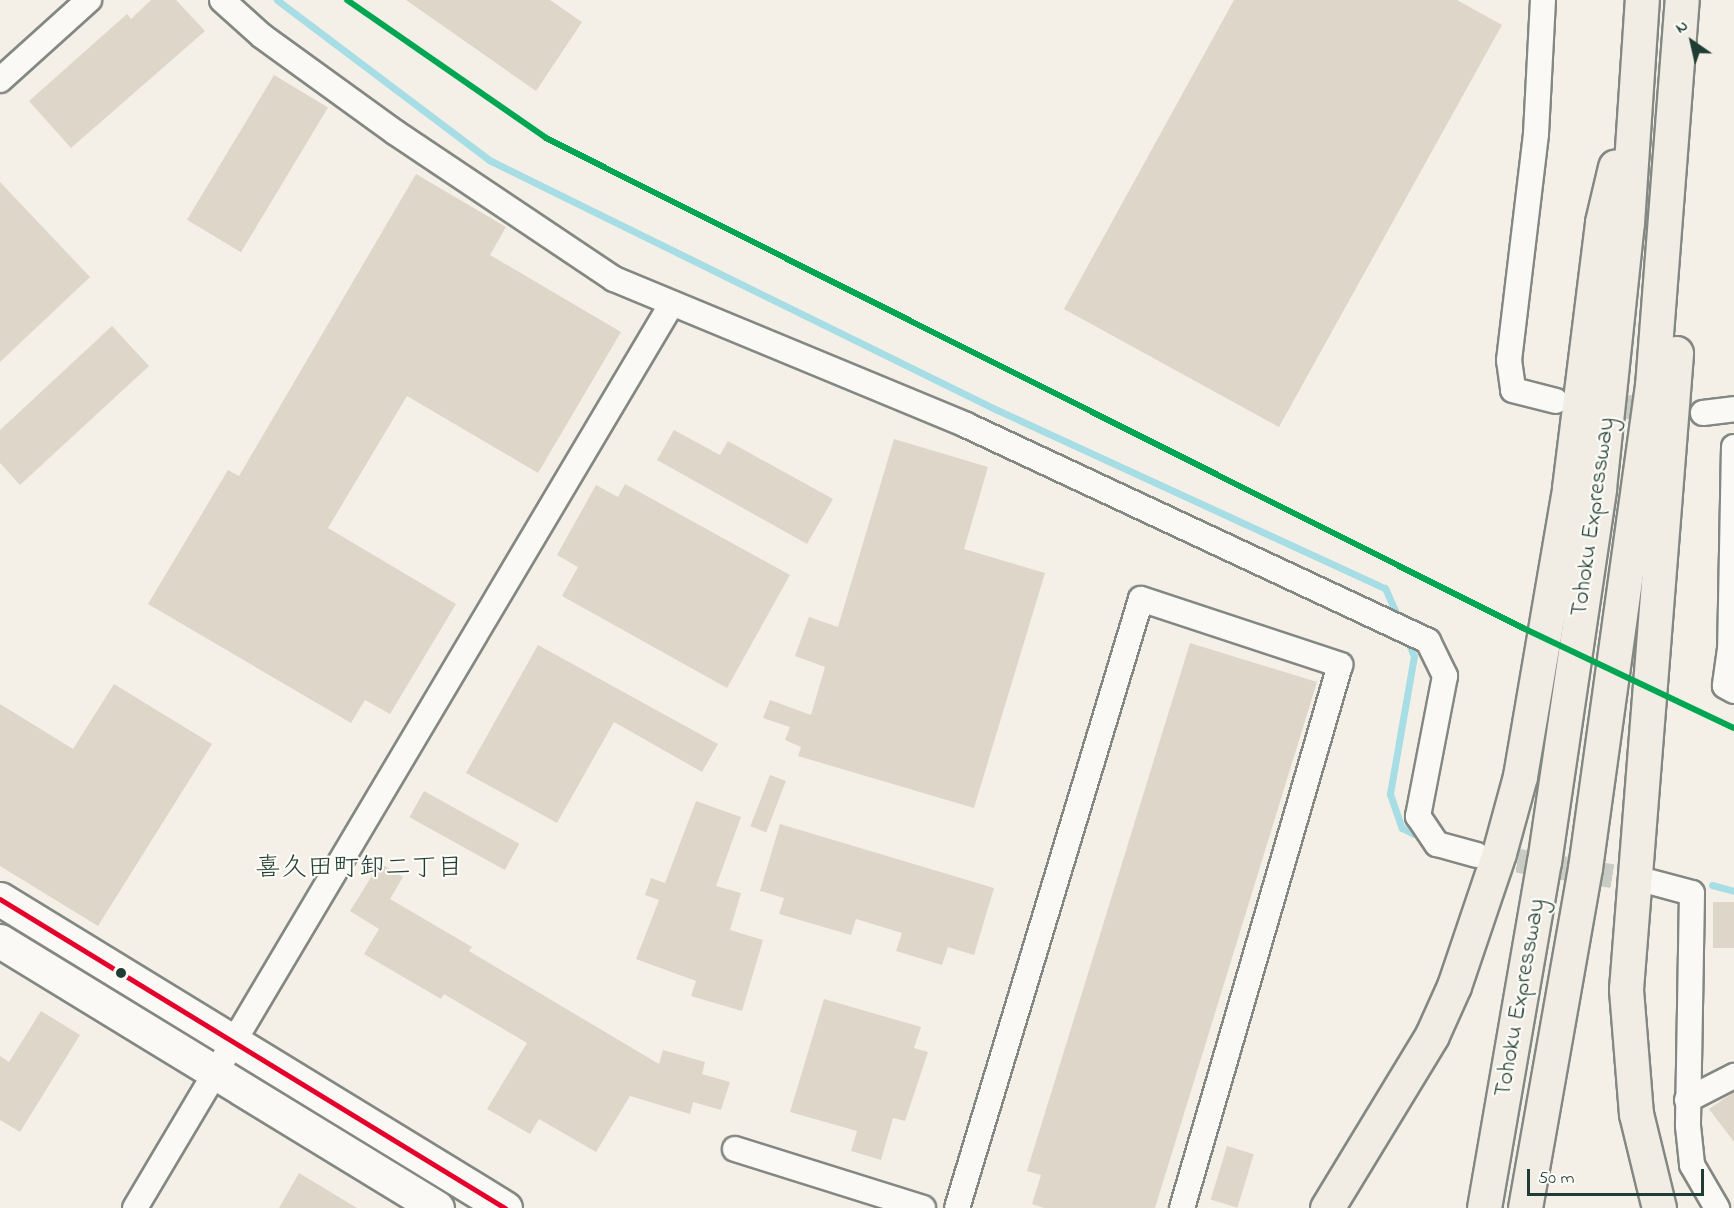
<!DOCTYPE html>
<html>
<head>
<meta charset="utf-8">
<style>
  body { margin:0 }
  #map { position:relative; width:1734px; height:1208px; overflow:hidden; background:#f4f0e8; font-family:"Indie Flower","Klee One",sans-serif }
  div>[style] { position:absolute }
  .stream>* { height:7px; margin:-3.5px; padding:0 3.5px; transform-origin:3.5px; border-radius:3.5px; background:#a7dde4 }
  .building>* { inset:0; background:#ded6c9; transform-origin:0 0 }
  .street-tunnel>* { height:24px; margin-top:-12px; transform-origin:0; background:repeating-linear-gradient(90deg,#c9ccc4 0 24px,transparent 0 36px) }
  .roads { filter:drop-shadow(2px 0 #848883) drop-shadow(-2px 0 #848883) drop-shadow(0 2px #848883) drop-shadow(0 -2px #848883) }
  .street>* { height:24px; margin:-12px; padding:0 12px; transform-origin:12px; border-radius:12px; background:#faf9f6 }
  .secondary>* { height:33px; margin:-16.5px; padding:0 16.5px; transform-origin:16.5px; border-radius:16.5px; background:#faf9f6 }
  .highway>* { height:33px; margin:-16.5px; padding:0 16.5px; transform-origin:16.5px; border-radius:16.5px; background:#f1ede5 }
  .bus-1>* { height:4.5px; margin:-2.25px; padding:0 2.25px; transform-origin:2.25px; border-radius:2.25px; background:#e4002b }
  .rail-1>* { height:6px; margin:-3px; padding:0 3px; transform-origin:3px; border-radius:3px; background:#00a651 }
  .dots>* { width:16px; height:16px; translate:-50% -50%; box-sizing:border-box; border:3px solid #fdfcf7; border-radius:50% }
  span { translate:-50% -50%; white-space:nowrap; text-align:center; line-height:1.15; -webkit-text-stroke:4.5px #fdfcf7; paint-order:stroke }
  .street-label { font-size:24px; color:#1f3d34 }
  .neighbourhood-label { font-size:26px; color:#1f3d34 }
  .north { position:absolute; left:1662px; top:12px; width:60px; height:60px; -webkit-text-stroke:4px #fdfcf7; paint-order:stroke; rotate:326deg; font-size:16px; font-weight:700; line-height:24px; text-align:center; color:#1f3d34 }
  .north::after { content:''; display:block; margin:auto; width:21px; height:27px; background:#1f3d34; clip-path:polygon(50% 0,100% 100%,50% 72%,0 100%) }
  .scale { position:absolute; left:1527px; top:1169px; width:177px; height:27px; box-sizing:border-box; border:3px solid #1f3d34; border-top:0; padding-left:8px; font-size:18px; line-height:21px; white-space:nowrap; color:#1f3d34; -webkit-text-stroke:4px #fdfcf7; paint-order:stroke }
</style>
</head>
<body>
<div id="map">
  <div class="stream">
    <div style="left:277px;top:0;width:266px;rotate:37deg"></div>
    <div style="left:489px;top:160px;width:562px;rotate:26.2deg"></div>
    <div style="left:993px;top:408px;width:431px;rotate:24.7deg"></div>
    <div style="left:1385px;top:588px;width:35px;rotate:66deg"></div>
    <div style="left:1407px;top:639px;width:18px;rotate:68deg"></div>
    <div style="left:1414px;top:656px;width:140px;rotate:99.9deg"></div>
    <div style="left:1390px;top:794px;width:36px;rotate:71deg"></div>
    <div style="left:1402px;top:828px;width:13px;rotate:27deg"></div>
    <div style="left:1712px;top:885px;width:23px;rotate:15deg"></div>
  </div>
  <div class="building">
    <div style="clip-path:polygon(151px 0,176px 0,205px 31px,71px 148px,29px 101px,127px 14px,131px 19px)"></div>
    <div style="clip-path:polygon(406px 0,550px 0,582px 22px,536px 91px)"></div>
    <div style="clip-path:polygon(1234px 0,1457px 0,1502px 25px,1279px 427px,1064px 309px)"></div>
    <div style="left:274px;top:75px;width:63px;height:169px;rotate:31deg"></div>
    <div style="clip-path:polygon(416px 174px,506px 227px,490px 255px,621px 332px,538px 473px,407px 396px,328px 528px,456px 604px,390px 714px,365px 700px,351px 723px,148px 604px,228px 470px,239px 476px)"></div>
    <div style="clip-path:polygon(0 182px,90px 277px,0 362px)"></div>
    <div style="clip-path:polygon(112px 326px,149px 366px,20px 485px,0 463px,0 430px)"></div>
    <div style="clip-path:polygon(674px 430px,720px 455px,728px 441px,833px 499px,807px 544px,657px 460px)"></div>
    <div style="clip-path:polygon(894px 439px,988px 467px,964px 549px,1045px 573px,974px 808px,798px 756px,801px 747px,785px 740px,790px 727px,763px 718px,770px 700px,811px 715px,825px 667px,795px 656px,809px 617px,838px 627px)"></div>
    <div style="clip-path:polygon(625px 484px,790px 575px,727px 688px,562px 596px,578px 567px,557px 555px,596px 485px,618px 497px)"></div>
    <div style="clip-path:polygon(1190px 643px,1317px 682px,1155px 1208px,1044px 1208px,1032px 1204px,1041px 1175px,1027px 1171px)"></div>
    <div style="clip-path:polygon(538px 645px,718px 744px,702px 772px,614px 722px,557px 823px,466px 773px)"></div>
    <div style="clip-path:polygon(114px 684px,212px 744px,98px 926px,0 866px,0 704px,73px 749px)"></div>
    <div style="left:770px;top:775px;width:17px;height:55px;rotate:21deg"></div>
    <div style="left:424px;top:791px;width:109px;height:30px;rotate:29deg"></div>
    <div style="clip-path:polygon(696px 801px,741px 817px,716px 886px,741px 893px,730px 930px,763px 940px,742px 1011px,691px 996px,696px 981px,636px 959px,659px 900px,645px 895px,651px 878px,665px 883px)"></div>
    <div style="clip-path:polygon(780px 824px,994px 888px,974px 955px,948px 947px,942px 965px,896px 951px,902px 933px,856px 919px,851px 935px,779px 914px,784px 898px,760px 891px)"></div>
    <div style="clip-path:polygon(380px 863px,403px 877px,390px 899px,472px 947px,469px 951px,659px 1064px,663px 1050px,705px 1062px,702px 1074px,730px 1082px,721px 1110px,693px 1102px,690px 1114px,630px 1096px,596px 1152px,539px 1119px,530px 1134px,487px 1109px,527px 1043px,444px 994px,441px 999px,364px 954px,379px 929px,350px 911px)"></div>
    <div style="left:1713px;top:902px;width:21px;height:46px"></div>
    <div style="clip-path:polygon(824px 999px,921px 1027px,914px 1048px,928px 1052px,905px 1121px,893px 1118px,881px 1160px,851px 1151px,857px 1131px,790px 1112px)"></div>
    <div style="clip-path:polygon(41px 1011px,80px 1035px,20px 1132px,0 1120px,0 1056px,9px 1062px)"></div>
    <div style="clip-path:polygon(1734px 1092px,1734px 1142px,1709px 1109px)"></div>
    <div style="left:1227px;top:1146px;width:28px;height:56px;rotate:17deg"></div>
    <div style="clip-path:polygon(299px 1173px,357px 1208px,279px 1208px)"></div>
  </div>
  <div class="street-tunnel">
    <div style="left:1591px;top:404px;width:112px;rotate:4.6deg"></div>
    <div style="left:1482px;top:855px;width:169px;rotate:9.2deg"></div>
  </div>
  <div class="roads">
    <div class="street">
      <div style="left:222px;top:0;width:54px;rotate:42deg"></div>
      <div style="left:262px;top:36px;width:165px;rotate:35.9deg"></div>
      <div style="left:396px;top:133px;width:262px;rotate:33.8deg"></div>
      <div style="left:614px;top:279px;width:381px;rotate:22.5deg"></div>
      <div style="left:966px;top:425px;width:510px;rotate:25.06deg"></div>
      <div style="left:1428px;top:641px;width:39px;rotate:64deg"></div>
      <div style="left:1445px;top:676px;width:143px;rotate:100.9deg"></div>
      <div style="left:1418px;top:816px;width:34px;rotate:56deg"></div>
      <div style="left:1437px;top:844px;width:41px;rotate:15.4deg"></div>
      <div style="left:1543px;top:0;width:134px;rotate:93deg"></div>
      <div style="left:1536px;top:134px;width:228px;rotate:96.8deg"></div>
      <div style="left:1509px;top:360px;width:30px;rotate:82deg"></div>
      <div style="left:1513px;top:390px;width:44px;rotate:14.3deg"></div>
      <div style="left:0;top:80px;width:120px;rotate:-42deg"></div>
      <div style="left:1703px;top:413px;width:31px;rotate:-7deg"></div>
      <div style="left:1734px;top:447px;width:202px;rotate:91.1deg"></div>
      <div style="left:1730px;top:649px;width:37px;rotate:98deg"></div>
      <div style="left:1725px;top:686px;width:10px;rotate:29deg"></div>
      <div style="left:1651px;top:882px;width:42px;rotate:15deg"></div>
      <div style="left:1692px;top:893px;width:233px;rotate:91deg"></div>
      <div style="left:1688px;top:1126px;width:39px;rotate:84deg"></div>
      <div style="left:1692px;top:1165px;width:50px;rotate:59.8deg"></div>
      <div style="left:1687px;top:1100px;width:53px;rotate:-27.1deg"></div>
      <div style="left:735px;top:1149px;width:197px;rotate:17.4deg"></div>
      <div style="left:135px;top:1208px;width:1050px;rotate:-59.31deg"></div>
      <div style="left:957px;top:1208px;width:636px;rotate:-73.19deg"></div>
      <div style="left:1141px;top:599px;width:210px;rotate:18.3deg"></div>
      <div style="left:1340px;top:665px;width:566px;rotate:106.22deg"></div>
    </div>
    <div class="secondary">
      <div style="left:0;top:899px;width:592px;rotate:31.46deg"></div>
      <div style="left:0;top:941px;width:512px;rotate:31.42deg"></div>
    </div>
    <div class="highway">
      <div style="left:1327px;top:1208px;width:202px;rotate:-58.7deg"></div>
      <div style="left:1432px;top:1035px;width:54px;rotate:-65.8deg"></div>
      <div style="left:1454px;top:986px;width:140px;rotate:-71.3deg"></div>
      <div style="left:1499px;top:853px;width:80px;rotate:-74.7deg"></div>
      <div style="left:1520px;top:776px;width:292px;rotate:-80.3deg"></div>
      <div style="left:1569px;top:488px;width:268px;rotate:-82.9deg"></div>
      <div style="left:1602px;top:222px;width:57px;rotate:-76.7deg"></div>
      <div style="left:1484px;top:1208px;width:351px;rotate:-80.2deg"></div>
      <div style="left:1544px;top:862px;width:378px;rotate:-81.6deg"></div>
      <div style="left:1599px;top:488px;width:266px;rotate:-84deg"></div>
      <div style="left:1627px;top:223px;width:224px;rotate:-86.2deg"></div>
      <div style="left:1525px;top:1208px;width:345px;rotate:-80deg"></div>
      <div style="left:1585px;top:868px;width:487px;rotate:-82.1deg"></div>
      <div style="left:1652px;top:386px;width:387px;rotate:-85.6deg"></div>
      <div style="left:1659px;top:1208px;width:97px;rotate:-103.7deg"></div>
      <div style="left:1636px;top:1114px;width:125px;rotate:-94.6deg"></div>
      <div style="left:1626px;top:989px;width:638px;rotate:-85.5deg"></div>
    </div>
  </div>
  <div class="bus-1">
    <div style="left:0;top:899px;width:592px;rotate:31.46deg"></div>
  </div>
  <div class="rail-1">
    <div style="left:347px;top:0;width:242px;rotate:34.7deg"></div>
    <div style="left:546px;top:138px;width:1093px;rotate:26.64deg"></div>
    <div style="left:1523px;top:628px;width:233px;rotate:25.4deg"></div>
  </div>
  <div class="dots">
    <div style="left:121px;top:973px;background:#1f3d34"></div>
  </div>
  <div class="street-label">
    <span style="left:1594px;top:517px;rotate:-82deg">Tohoku Expressway</span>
    <span style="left:1521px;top:998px;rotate:-80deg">Tohoku Expressway</span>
  </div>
  <div class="neighbourhood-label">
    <span style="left:359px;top:870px">喜久田町卸二丁目</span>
  </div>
  <div class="north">N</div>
  <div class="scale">50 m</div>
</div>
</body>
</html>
